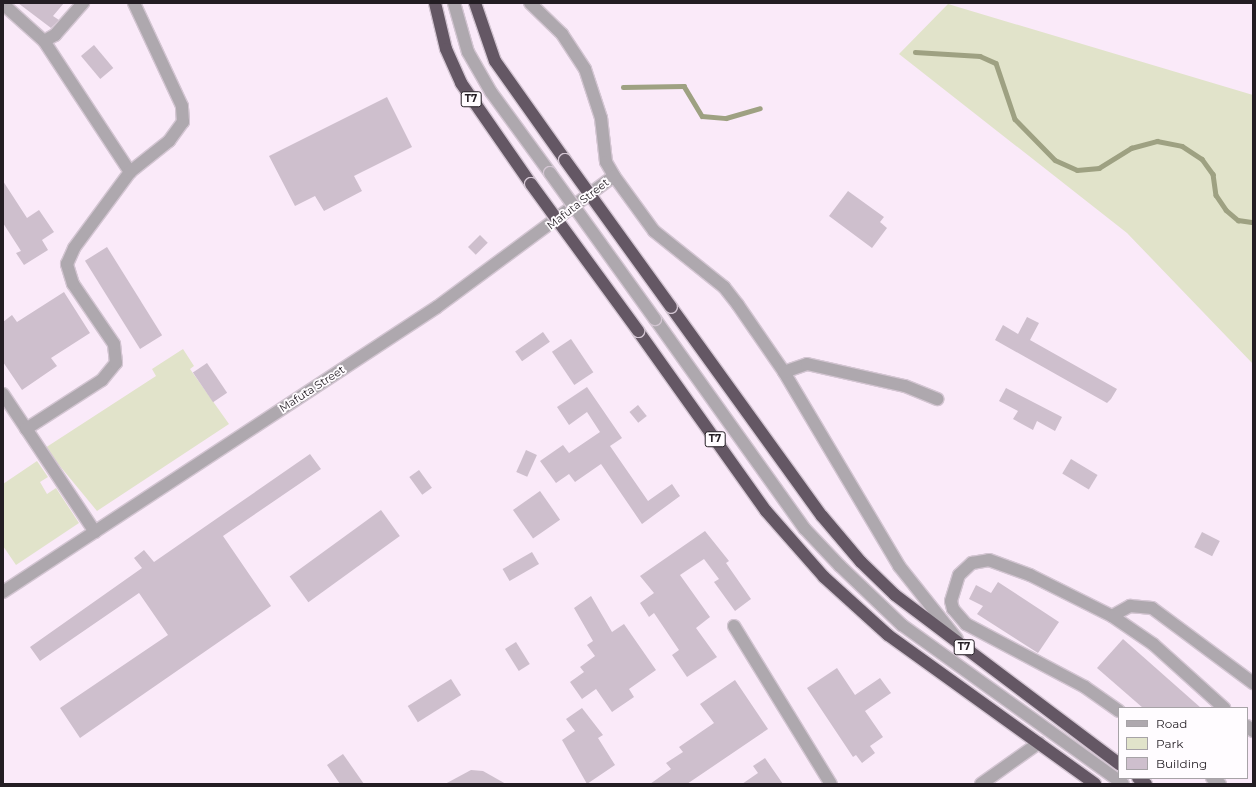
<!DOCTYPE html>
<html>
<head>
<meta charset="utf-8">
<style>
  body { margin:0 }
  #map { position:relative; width:1256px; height:787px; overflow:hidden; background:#faeaf9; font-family:Montserrat,sans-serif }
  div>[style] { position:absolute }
  .green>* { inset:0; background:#e1e3ca }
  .stream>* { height:4.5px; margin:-2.25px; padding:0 2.25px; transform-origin:2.25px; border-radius:2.25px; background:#9ea182 }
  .building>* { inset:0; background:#cebfcd; transform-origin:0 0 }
  .roads { filter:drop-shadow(1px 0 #d3c5d2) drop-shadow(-1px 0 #d3c5d2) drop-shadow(0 1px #d3c5d2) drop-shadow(0 -1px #d3c5d2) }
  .minor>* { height:12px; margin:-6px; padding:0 6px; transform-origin:6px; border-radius:6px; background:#aea8ae }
  .highway>* { height:12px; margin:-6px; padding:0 6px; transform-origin:6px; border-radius:6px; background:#645764 }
  .bridges { filter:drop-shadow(1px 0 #d3c5d2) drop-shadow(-1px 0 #d3c5d2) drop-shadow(0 1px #d3c5d2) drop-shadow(0 -1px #d3c5d2) }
  .minor-bridge>* { height:12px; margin:-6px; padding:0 6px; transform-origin:6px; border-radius:6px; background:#aea8ae }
  .highway-bridge>* { height:12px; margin:-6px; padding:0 6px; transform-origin:6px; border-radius:6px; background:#645764 }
  span { translate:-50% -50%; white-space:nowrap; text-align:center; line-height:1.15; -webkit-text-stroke:3.5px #fffcff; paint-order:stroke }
  .shield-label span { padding:1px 3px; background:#fffcff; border:1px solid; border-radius:3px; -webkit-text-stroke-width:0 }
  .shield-label { font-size:10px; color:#231d23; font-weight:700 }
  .street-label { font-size:11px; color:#231d23 }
  .frame { position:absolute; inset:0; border:4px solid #231d23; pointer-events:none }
  .legend { position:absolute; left:1118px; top:707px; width:130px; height:72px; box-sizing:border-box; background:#fffcff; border:1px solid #a7a3a7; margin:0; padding:5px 7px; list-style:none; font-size:12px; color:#231d23 }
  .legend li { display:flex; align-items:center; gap:8px; height:20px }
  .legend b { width:20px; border:1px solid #a7a3a7 }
</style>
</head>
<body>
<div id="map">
  <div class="green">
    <div style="clip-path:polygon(948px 4px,1253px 95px,1253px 364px,1127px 233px,899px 54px)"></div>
    <div style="clip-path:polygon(183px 349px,194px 366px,190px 369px,229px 424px,97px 511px,45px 448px,156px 376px,152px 369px)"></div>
    <div style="clip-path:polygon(37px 461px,48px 477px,40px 482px,47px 494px,56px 488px,79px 523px,16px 565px,3px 546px,3px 484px)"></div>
  </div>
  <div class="stream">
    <div style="left:915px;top:52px;width:65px;rotate:3.5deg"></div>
    <div style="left:980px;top:56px;width:17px;rotate:24deg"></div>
    <div style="left:996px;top:63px;width:59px;rotate:71.3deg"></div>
    <div style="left:1015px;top:119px;width:57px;rotate:45.7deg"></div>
    <div style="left:1055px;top:160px;width:24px;rotate:24deg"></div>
    <div style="left:1077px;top:170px;width:22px;rotate:-5deg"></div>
    <div style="left:1099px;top:168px;width:38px;rotate:-32deg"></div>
    <div style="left:1131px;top:148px;width:27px;rotate:-15deg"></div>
    <div style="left:1157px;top:141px;width:25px;rotate:11deg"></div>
    <div style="left:1182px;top:146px;width:24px;rotate:33deg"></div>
    <div style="left:1202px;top:159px;width:19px;rotate:54deg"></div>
    <div style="left:1213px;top:174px;width:21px;rotate:82deg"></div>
    <div style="left:1216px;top:195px;width:18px;rotate:56deg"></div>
    <div style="left:1226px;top:210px;width:16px;rotate:40deg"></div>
    <div style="left:1238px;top:220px;width:15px;rotate:8deg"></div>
    <div style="left:623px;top:87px;width:61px;rotate:-0.9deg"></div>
    <div style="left:684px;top:86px;width:35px;rotate:59deg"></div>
    <div style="left:702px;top:116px;width:24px;rotate:5deg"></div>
    <div style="left:726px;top:118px;width:35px;rotate:-16deg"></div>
  </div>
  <div class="building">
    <div style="clip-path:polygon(18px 3px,64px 3px,53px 16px,59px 20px,51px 28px)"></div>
    <div style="left:94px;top:45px;width:30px;height:17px;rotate:50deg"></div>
    <div style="clip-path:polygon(387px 97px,412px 147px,354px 176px,362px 191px,324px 211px,315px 196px,295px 206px,269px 156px)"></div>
    <div style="clip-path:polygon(3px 181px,27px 218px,39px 210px,54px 232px,42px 240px,48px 250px,24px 265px,16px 253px,21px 251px,3px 223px)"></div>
    <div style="clip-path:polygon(848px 191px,884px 217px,880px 222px,887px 228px,872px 248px,829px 216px)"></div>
    <div style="left:480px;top:235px;width:11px;height:17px;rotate:45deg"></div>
    <div style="left:107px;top:247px;width:104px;height:26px;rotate:58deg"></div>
    <div style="clip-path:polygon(64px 292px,90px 333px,51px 358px,57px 366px,22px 390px,3px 362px,3px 322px,12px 315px,17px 322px)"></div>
    <div style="clip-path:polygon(1027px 317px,1039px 323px,1030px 340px,1117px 389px,1111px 399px,1107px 403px,995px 340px,1003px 325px,1018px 334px)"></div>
    <div style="left:543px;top:332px;width:12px;height:34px;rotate:55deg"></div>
    <div style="left:571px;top:339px;width:40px;height:23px;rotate:56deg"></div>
    <div style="left:207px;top:363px;width:36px;height:17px;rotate:56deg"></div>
    <div style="clip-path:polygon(587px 387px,622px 438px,610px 446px,648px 501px,672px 484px,680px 496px,642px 524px,601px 464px,575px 482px,569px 474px,556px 483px,540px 461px,563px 445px,569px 453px,600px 432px,587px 412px,569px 425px,557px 407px)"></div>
    <div style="clip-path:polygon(1006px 388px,1062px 417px,1055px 431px,1037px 421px,1033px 430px,1013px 419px,1018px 411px,999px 401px)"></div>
    <div style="left:638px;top:405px;width:14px;height:11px;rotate:51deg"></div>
    <div style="left:526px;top:450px;width:12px;height:24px;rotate:24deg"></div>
    <div style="clip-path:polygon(310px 454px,321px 469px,223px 536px,271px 606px,80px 738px,60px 708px,168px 635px,139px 593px,40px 661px,30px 647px,142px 568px,134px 558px,144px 550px,154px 562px)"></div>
    <div style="left:1071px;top:459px;width:31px;height:17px;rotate:31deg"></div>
    <div style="left:419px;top:470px;width:22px;height:12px;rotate:54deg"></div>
    <div style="left:540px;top:491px;width:35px;height:33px;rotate:55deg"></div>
    <div style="left:381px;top:510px;width:32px;height:113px;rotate:54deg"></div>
    <div style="clip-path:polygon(705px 531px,729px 561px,726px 563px,751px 599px,735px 611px,714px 582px,719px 579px,704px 559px,680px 575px,710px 617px,696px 628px,717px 657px,687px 677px,672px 655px,679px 650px,654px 613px,649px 617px,640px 603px,654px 593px,640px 576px)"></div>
    <div style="left:1202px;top:532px;width:20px;height:17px;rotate:27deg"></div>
    <div style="left:532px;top:552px;width:14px;height:34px;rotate:60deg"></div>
    <div style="clip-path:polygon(998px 582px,1059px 622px,1038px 653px,977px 614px,983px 606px,969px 599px,976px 585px,991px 593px)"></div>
    <div style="clip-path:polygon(591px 596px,612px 632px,624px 624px,656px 670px,629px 689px,634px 697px,612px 712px,596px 689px,582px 699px,570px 682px,584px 672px,580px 667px,595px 656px,587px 645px,593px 641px,574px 608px)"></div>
    <div style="clip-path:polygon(1123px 639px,1201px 708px,1143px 708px,1097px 668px)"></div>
    <div style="left:516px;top:642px;width:26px;height:13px;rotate:58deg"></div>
    <div style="clip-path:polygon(837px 668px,855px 695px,880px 678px,891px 693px,865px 711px,883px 737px,870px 746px,875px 753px,862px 763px,856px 755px,853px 757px,807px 688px)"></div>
    <div style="left:451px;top:679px;width:19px;height:51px;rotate:58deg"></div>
    <div style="clip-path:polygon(735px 680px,768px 729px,687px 784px,650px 784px,671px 769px,666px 763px,683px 752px,679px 747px,714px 723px,700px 704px)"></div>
    <div style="clip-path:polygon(582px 708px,603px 735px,598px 738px,615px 765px,587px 784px,562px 740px,575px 731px,566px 719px)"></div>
    <div style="clip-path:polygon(343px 754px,364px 784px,340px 784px,327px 765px)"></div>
    <div style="clip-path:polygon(765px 758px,783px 784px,742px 784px,758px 773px,753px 766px)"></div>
    <div style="clip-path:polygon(471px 770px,483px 771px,506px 784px,445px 784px)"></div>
  </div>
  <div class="roads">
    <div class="minor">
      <div style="left:454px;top:3px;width:51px;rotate:74.1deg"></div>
      <div style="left:468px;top:52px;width:46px;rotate:60.1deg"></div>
      <div style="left:491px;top:92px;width:100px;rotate:53.9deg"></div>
      <div style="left:530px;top:3px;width:45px;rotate:44.1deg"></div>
      <div style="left:562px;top:34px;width:42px;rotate:56.7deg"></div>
      <div style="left:585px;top:69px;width:52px;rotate:71.9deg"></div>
      <div style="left:601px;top:118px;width:44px;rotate:83.5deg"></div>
      <div style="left:606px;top:162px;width:16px;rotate:60deg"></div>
      <div style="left:614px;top:176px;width:68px;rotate:54deg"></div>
      <div style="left:654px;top:231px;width:90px;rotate:38.7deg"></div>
      <div style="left:724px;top:287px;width:23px;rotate:52deg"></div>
      <div style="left:738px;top:305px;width:81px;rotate:55.5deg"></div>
      <div style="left:784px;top:372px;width:226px;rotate:59.3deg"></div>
      <div style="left:899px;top:566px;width:93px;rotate:51.5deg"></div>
      <div style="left:3px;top:4px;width:55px;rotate:42.1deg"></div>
      <div style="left:44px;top:41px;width:157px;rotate:56.7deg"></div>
      <div style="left:44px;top:41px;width:13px;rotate:-29deg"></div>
      <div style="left:55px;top:35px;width:43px;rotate:-48.8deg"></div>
      <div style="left:655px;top:319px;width:258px;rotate:54.5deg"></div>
      <div style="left:805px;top:529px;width:51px;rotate:46.6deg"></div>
      <div style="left:840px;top:566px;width:86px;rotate:43.6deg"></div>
      <div style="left:902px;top:625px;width:272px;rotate:35.7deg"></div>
      <div style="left:784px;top:372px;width:24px;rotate:-19deg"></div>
      <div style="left:807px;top:364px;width:100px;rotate:12.7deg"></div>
      <div style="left:905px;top:386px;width:35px;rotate:22deg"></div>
      <div style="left:3px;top:394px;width:166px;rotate:56.3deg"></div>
      <div style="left:26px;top:429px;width:90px;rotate:-32.8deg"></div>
      <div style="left:102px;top:380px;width:22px;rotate:-51deg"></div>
      <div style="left:116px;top:363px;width:19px;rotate:-96deg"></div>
      <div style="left:114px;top:344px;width:73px;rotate:-124.3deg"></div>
      <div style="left:73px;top:284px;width:21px;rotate:-107deg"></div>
      <div style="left:67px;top:264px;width:17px;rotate:-66deg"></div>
      <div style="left:74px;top:248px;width:94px;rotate:-53.6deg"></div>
      <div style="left:130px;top:172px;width:50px;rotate:-38.5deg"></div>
      <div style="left:169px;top:141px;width:24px;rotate:-54deg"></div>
      <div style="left:183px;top:122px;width:16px;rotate:-94deg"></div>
      <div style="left:182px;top:106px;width:114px;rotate:-115deg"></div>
      <div style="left:3px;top:592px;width:519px;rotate:-33.29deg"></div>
      <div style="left:437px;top:307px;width:220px;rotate:-36.5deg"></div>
      <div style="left:1112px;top:616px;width:21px;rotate:-29deg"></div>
      <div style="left:1130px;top:606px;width:22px;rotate:5deg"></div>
      <div style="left:1152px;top:608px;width:126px;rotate:36.6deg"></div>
      <div style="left:734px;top:626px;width:185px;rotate:58.5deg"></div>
      <div style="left:1119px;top:711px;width:42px;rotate:-144.8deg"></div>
      <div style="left:1085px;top:687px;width:135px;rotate:-152.1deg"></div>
      <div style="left:966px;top:624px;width:20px;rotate:-131deg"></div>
      <div style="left:953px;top:609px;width:8px;rotate:-104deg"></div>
      <div style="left:951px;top:601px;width:27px;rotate:-73deg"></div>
      <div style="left:959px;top:575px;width:18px;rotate:-43deg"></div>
      <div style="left:972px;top:563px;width:17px;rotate:-10deg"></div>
      <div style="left:989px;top:560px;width:44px;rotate:20.1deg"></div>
      <div style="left:1030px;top:575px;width:92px;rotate:26.6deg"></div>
      <div style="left:1112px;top:616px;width:50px;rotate:34.3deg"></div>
      <div style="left:1153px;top:644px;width:96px;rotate:42deg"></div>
      <div style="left:1247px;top:726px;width:8px;rotate:40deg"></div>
      <div style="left:1212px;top:778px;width:10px;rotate:37deg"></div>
      <div style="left:981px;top:784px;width:71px;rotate:-35.3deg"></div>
    </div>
    <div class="highway">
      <div style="left:435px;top:3px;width:47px;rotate:76.6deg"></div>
      <div style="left:446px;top:49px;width:37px;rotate:66deg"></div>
      <div style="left:461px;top:83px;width:123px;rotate:55.3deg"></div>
      <div style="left:475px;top:3px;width:61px;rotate:71deg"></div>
      <div style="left:495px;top:61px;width:121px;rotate:54.7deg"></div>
      <div style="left:671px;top:307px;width:258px;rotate:54.2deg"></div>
      <div style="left:822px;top:516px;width:60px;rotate:49.7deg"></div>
      <div style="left:861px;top:562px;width:47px;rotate:44.1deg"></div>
      <div style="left:895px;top:595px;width:281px;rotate:37deg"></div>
      <div style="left:638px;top:331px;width:221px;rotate:54.6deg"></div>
      <div style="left:766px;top:511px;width:88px;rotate:48.7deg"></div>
      <div style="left:824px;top:577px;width:86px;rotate:42.2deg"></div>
      <div style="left:888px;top:635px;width:255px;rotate:35.7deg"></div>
      <div style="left:1138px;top:778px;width:10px;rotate:37deg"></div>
    </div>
  </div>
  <div class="bridges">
    <div class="minor-bridge">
      <div style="left:550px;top:173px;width:180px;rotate:54.3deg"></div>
    </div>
    <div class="highway-bridge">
      <div style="left:565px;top:160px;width:181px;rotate:54.2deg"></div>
      <div style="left:531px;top:184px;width:182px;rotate:53.9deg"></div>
    </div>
  </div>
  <div class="shield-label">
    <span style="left:471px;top:99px">T7</span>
    <span style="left:715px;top:439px">T7</span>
    <span style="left:964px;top:647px">T7</span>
  </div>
  <div class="street-label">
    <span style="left:578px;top:204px;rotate:-38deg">Mafuta Street</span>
    <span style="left:312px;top:389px;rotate:-33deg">Mafuta Street</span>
  </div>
  <div class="frame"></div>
  <ul class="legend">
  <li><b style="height:5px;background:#aea8ae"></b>Road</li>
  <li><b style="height:11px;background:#e1e3ca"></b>Park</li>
  <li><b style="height:11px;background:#cebfcd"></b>Building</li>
  </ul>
</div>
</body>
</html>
